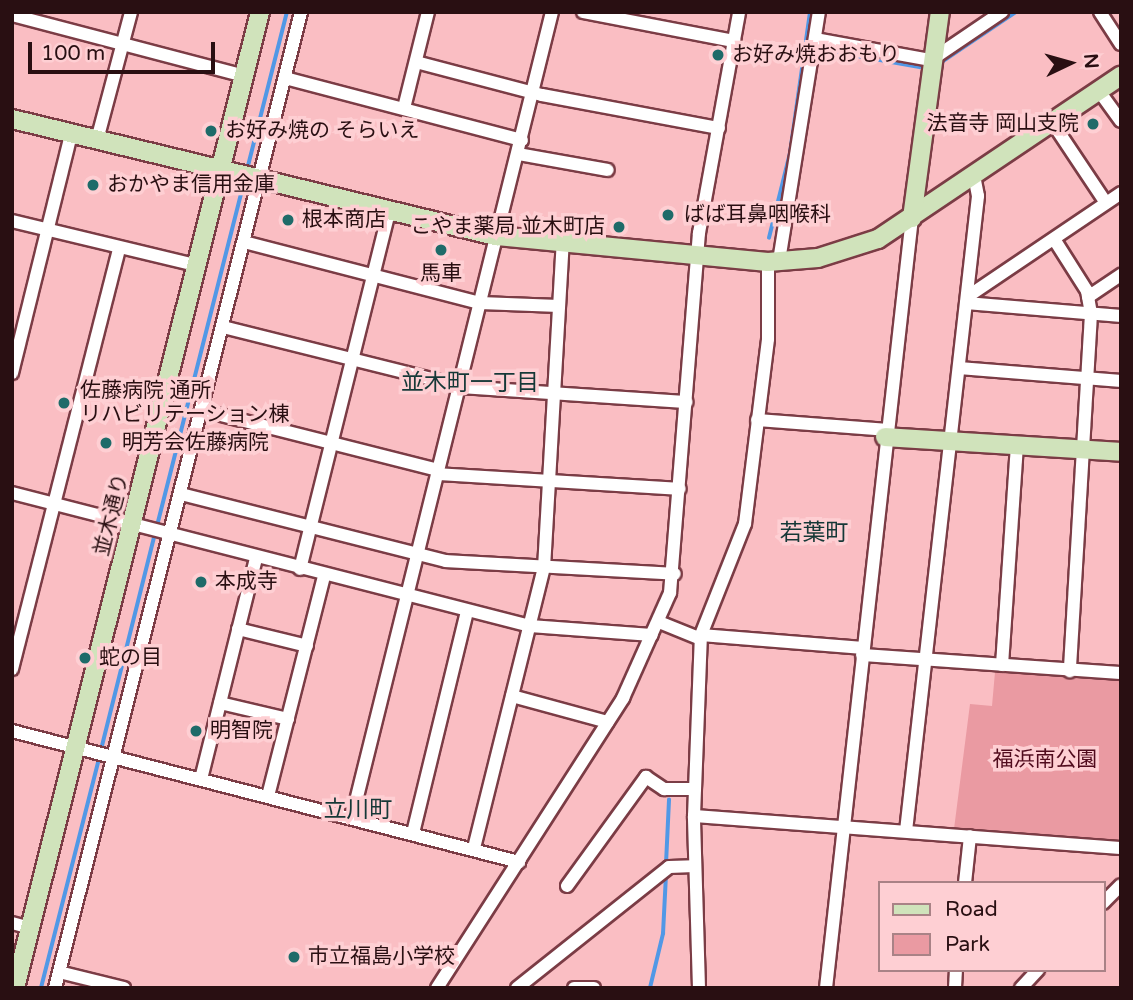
<!DOCTYPE html>
<html>
<head>
<meta charset="utf-8">
<style>
  body { margin:0 }
  #map { position:relative; width:1133px; height:1000px; overflow:hidden; background:#fabec3; font-family:"Varela Round","Noto Sans JP",sans-serif }
  div>[style] { position:absolute }
  .green>* { inset:0; background:#ea9aa2 }
  .stream>* { height:3.5px; margin:-1.75px; padding:0 1.75px; transform-origin:1.75px; border-radius:1.75px; background:#5198e6 }
  .roads { filter:drop-shadow(2px 0 #7b3c45) drop-shadow(-2px 0 #7b3c45) drop-shadow(0 2px #7b3c45) drop-shadow(0 -2px #7b3c45) }
  .street>* { height:12px; margin:-6px; padding:0 6px; transform-origin:6px; border-radius:6px; background:#fff }
  .secondary>* { height:18px; margin:-9px; padding:0 9px; transform-origin:9px; border-radius:9px; background:#d0e3bb }
  .dots>* { width:19px; height:19px; translate:-50% -50%; box-sizing:border-box; border:4px solid #fecfd3; border-radius:50% }
  span { translate:-50% -50%; white-space:nowrap; text-align:center; line-height:1.15; -webkit-text-stroke:7px #fecfd3; paint-order:stroke }
  .poi-label { font-size:21px; color:#290f12 }
  .left { translate:0 -50%; text-align:left }
  .right { translate:-100% -50%; text-align:right }
  .street-label { font-size:21px; color:#290f12 }
  .park-label { font-size:21px; color:#510b1d }
  .neighbourhood-label { font-size:23px; color:#153837 }
  .frame { position:absolute; inset:0; border:14px solid #290f12; pointer-events:none }
  .legend { position:absolute; left:878px; top:881px; width:228px; height:91px; box-sizing:border-box; background:#fecfd3; border:2px solid #a98286; margin:0; padding:9px 12px; list-style:none; font-size:21px; color:#290f12 }
  .legend li { display:flex; align-items:center; gap:14px; height:35px }
  .legend b { width:35px; border:2px solid #a98286 }
  .north { position:absolute; left:1035px; top:28px; width:70px; height:70px; -webkit-text-stroke:5px #fecfd3; paint-order:stroke; rotate:85deg; font-size:19px; font-weight:700; line-height:28px; text-align:center; color:#290f12 }
  .north::after { content:''; display:block; margin:auto; width:24px; height:32px; background:#290f12; clip-path:polygon(50% 0,100% 100%,50% 72%,0 100%) }
  .scale { position:absolute; left:28px; top:42px; width:187px; height:32px; box-sizing:border-box; border:4px solid #290f12; border-top:0; padding-left:9px; font-size:21px; line-height:24px; white-space:nowrap; color:#290f12; -webkit-text-stroke:5px #fecfd3; paint-order:stroke }
</style>
</head>
<body>
<div id="map">
  <div class="green">
    <div style="clip-path:polygon(995px 672px,1121px 681px,1121px 842px,954px 829px,970px 704px,992px 706px)"></div>
  </div>
  <div class="stream">
    <div style="left:818px;top:49px;width:103px;rotate:10.1deg"></div>
    <div style="left:939px;top:64px;width:93px;rotate:-34deg"></div>
    <div style="left:247px;top:170px;width:163px;rotate:-75.8deg"></div>
    <div style="left:769px;top:238px;width:88px;rotate:-76.1deg"></div>
    <div style="left:790px;top:153px;width:142px;rotate:-81.9deg"></div>
    <div style="left:157px;top:526px;width:356px;rotate:-75.8deg"></div>
    <div style="left:101px;top:750px;width:223px;rotate:-76deg"></div>
    <div style="left:666px;top:864px;width:64px;rotate:-87.3deg"></div>
    <div style="left:41px;top:988px;width:237px;rotate:-75.8deg"></div>
    <div style="left:650px;top:988px;width:56px;rotate:-76.5deg"></div>
    <div style="left:663px;top:934px;width:59px;rotate:-87.1deg"></div>
  </div>
  <div class="roads">
    <div class="street">
      <div style="left:583px;top:12px;width:154px;rotate:10.9deg"></div>
      <div style="left:1100px;top:12px;width:38px;rotate:57deg"></div>
      <div style="left:12px;top:15px;width:240px;rotate:14.7deg"></div>
      <div style="left:815px;top:39px;width:118px;rotate:10.3deg"></div>
      <div style="left:931px;top:60px;width:86px;rotate:-34.1deg"></div>
      <div style="left:416px;top:62px;width:130px;rotate:14.7deg"></div>
      <div style="left:542px;top:95px;width:180px;rotate:10.6deg"></div>
      <div style="left:285px;top:78px;width:245px;rotate:14.7deg"></div>
      <div style="left:1099px;top:91px;width:37px;rotate:54deg"></div>
      <div style="left:404px;top:108px;width:99px;rotate:-76deg"></div>
      <div style="left:1052px;top:122px;width:97px;rotate:56.3deg"></div>
      <div style="left:97px;top:140px;width:132px;rotate:-75.1deg"></div>
      <div style="left:518px;top:154px;width:91px;rotate:10.1deg"></div>
      <div style="left:12px;top:221px;width:192px;rotate:13.5deg"></div>
      <div style="left:1054px;top:239px;width:62px;rotate:57.6deg"></div>
      <div style="left:1087px;top:291px;width:23px;rotate:80deg"></div>
      <div style="left:1091px;top:314px;width:358px;rotate:93.4deg"></div>
      <div style="left:244px;top:242px;width:244px;rotate:14.5deg"></div>
      <div style="left:480px;top:303px;width:79px;rotate:2.2deg"></div>
      <div style="left:779px;top:261px;width:252px;rotate:-80.9deg"></div>
      <div style="left:967px;top:297px;width:186px;rotate:-34deg"></div>
      <div style="left:1088px;top:297px;width:40px;rotate:-34deg"></div>
      <div style="left:966px;top:303px;width:156px;rotate:4.8deg"></div>
      <div style="left:223px;top:327px;width:243px;rotate:14deg"></div>
      <div style="left:959px;top:368px;width:163px;rotate:4.6deg"></div>
      <div style="left:12px;top:373px;width:246px;rotate:-76.1deg"></div>
      <div style="left:459px;top:387px;width:228px;rotate:3.8deg"></div>
      <div style="left:201px;top:410px;width:244px;rotate:14.2deg"></div>
      <div style="left:757px;top:420px;width:129px;rotate:4.4deg"></div>
      <div style="left:437px;top:474px;width:243px;rotate:3.5deg"></div>
      <div style="left:12px;top:493px;width:535px;rotate:14.4deg"></div>
      <div style="left:530px;top:626px;width:122px;rotate:4.2deg"></div>
      <div style="left:181px;top:494px;width:273px;rotate:14.2deg"></div>
      <div style="left:446px;top:561px;width:229px;rotate:3.2deg"></div>
      <div style="left:300px;top:569px;width:369px;rotate:-76deg"></div>
      <div style="left:659px;top:622px;width:45px;rotate:22deg"></div>
      <div style="left:238px;top:629px;width:71px;rotate:13.8deg"></div>
      <div style="left:701px;top:635px;width:163px;rotate:4.6deg"></div>
      <div style="left:862px;top:655px;width:260px;rotate:4deg"></div>
      <div style="left:1002px;top:665px;width:221px;rotate:-86.1deg"></div>
      <div style="left:12px;top:669px;width:434px;rotate:-75.7deg"></div>
      <div style="left:512px;top:696px;width:99px;rotate:15.2deg"></div>
      <div style="left:220px;top:703px;width:70px;rotate:13.2deg"></div>
      <div style="left:12px;top:731px;width:524px;rotate:14.49deg"></div>
      <div style="left:201px;top:779px;width:228px;rotate:-76deg"></div>
      <div style="left:268px;top:796px;width:227px;rotate:-75.7deg"></div>
      <div style="left:694px;top:816px;width:428px;rotate:4.3deg"></div>
      <div style="left:352px;top:817px;width:829px;rotate:-76.05deg"></div>
      <div style="left:906px;top:831px;width:639px;rotate:-83.53deg"></div>
      <div style="left:978px;top:196px;width:21px;rotate:-101deg"></div>
      <div style="left:413px;top:833px;width:228px;rotate:-76.3deg"></div>
      <div style="left:474px;top:848px;width:289px;rotate:-76deg"></div>
      <div style="left:544px;top:568px;width:327px;rotate:-86.7deg"></div>
      <div style="left:965px;top:883px;width:47px;rotate:-83.9deg"></div>
      <div style="left:567px;top:886px;width:135px;rotate:-54.1deg"></div>
      <div style="left:646px;top:777px;width:22px;rotate:34deg"></div>
      <div style="left:664px;top:789px;width:31px"></div>
      <div style="left:1103px;top:903px;width:25px;rotate:-45deg"></div>
      <div style="left:12px;top:923px;width:20px;rotate:15deg"></div>
      <div style="left:59px;top:972px;width:67px;rotate:13.8deg"></div>
      <div style="left:55px;top:988px;width:1007px;rotate:-75.85deg"></div>
      <div style="left:437px;top:988px;width:345px;rotate:-57.3deg"></div>
      <div style="left:623px;top:698px;width:115px;rotate:-65.9deg"></div>
      <div style="left:670px;top:593px;width:361px;rotate:-85.4deg"></div>
      <div style="left:699px;top:233px;width:225px;rotate:-79.7deg"></div>
      <div style="left:517px;top:988px;width:194px;rotate:-38.5deg"></div>
      <div style="left:669px;top:867px;width:25px;rotate:-2deg"></div>
      <div style="left:574px;top:988px;width:20px"></div>
      <div style="left:699px;top:988px;width:172px;rotate:-91.7deg"></div>
      <div style="left:694px;top:816px;width:181px;rotate:-87.8deg"></div>
      <div style="left:701px;top:635px;width:119px;rotate:-68.4deg"></div>
      <div style="left:745px;top:524px;width:186px;rotate:-82.9deg"></div>
      <div style="left:768px;top:339px;width:77px;rotate:-90deg"></div>
      <div style="left:826px;top:988px;width:775px;rotate:-83.63deg"></div>
      <div style="left:955px;top:988px;width:18px;rotate:-87deg"></div>
      <div style="left:1021px;top:988px;width:25px;rotate:-47deg"></div>
    </div>
    <div class="secondary">
      <div style="left:12px;top:119px;width:499px;rotate:13.6deg"></div>
      <div style="left:497px;top:236px;width:272px;rotate:5.5deg"></div>
      <div style="left:768px;top:262px;width:50px;rotate:-4.6deg"></div>
      <div style="left:818px;top:258px;width:63px;rotate:-17.6deg"></div>
      <div style="left:878px;top:239px;width:293px;rotate:-33.9deg"></div>
      <div style="left:912px;top:218px;width:208px;rotate:-82.3deg"></div>
      <div style="left:885px;top:437px;width:236px;rotate:3.6deg"></div>
      <div style="left:15px;top:988px;width:1006px;rotate:-75.91deg"></div>
    </div>
  </div>
  <div class="dots">
    <div style="left:718px;top:55px;background:#1e6b69"></div>
    <div style="left:1093px;top:124px;background:#1e6b69"></div>
    <div style="left:211px;top:131px;background:#1e6b69"></div>
    <div style="left:93px;top:185px;background:#1e6b69"></div>
    <div style="left:668px;top:215px;background:#1e6b69"></div>
    <div style="left:288px;top:220px;background:#1e6b69"></div>
    <div style="left:619px;top:227px;background:#1e6b69"></div>
    <div style="left:441px;top:250px;background:#1e6b69"></div>
    <div style="left:64px;top:403px;background:#1e6b69"></div>
    <div style="left:106px;top:443px;background:#1e6b69"></div>
    <div style="left:201px;top:582px;background:#1e6b69"></div>
    <div style="left:85px;top:658px;background:#1e6b69"></div>
    <div style="left:196px;top:731px;background:#1e6b69"></div>
    <div style="left:294px;top:957px;background:#1e6b69"></div>
  </div>
  <div class="poi-label">
    <span class="left" style="left:732px;top:55px">お好み焼おおもり</span>
    <span class="right" style="left:1079px;top:124px">法音寺 岡山支院</span>
    <span class="left" style="left:225px;top:131px">お好み焼の そらいえ</span>
    <span class="left" style="left:107px;top:185px">おかやま信用金庫</span>
    <span class="left" style="left:684px;top:215px">ばば耳鼻咽喉科</span>
    <span class="left" style="left:302px;top:220px">根本商店</span>
    <span class="right" style="left:605px;top:227px">こやま薬局 並木町店</span>
    <span style="left:441px;top:274px">馬車</span>
    <span class="left" style="left:80px;top:403px">佐藤病院 通所<br>リハビリテーション棟</span>
    <span class="left" style="left:122px;top:443px">明芳会佐藤病院</span>
    <span class="left" style="left:215px;top:582px">本成寺</span>
    <span class="left" style="left:99px;top:658px">蛇の目</span>
    <span class="left" style="left:210px;top:731px">明智院</span>
    <span class="left" style="left:308px;top:957px">市立福島小学校</span>
  </div>
  <div class="street-label">
    <span style="left:112px;top:515px;rotate:-76deg">並木通り</span>
  </div>
  <div class="park-label">
    <span style="left:1045px;top:760px">福浜南公園</span>
  </div>
  <div class="neighbourhood-label">
    <span style="left:470px;top:383px">並木町一丁目</span>
    <span style="left:814px;top:533px">若葉町</span>
    <span style="left:358px;top:810px">立川町</span>
  </div>
  <div class="frame"></div>
  <ul class="legend">
  <li><b style="height:9px;background:#d0e3bb"></b>Road</li>
  <li><b style="height:19px;background:#ea9aa2"></b>Park</li>
  </ul>
  <div class="north">N</div>
  <div class="scale">100 m</div>
</div>
</body>
</html>
